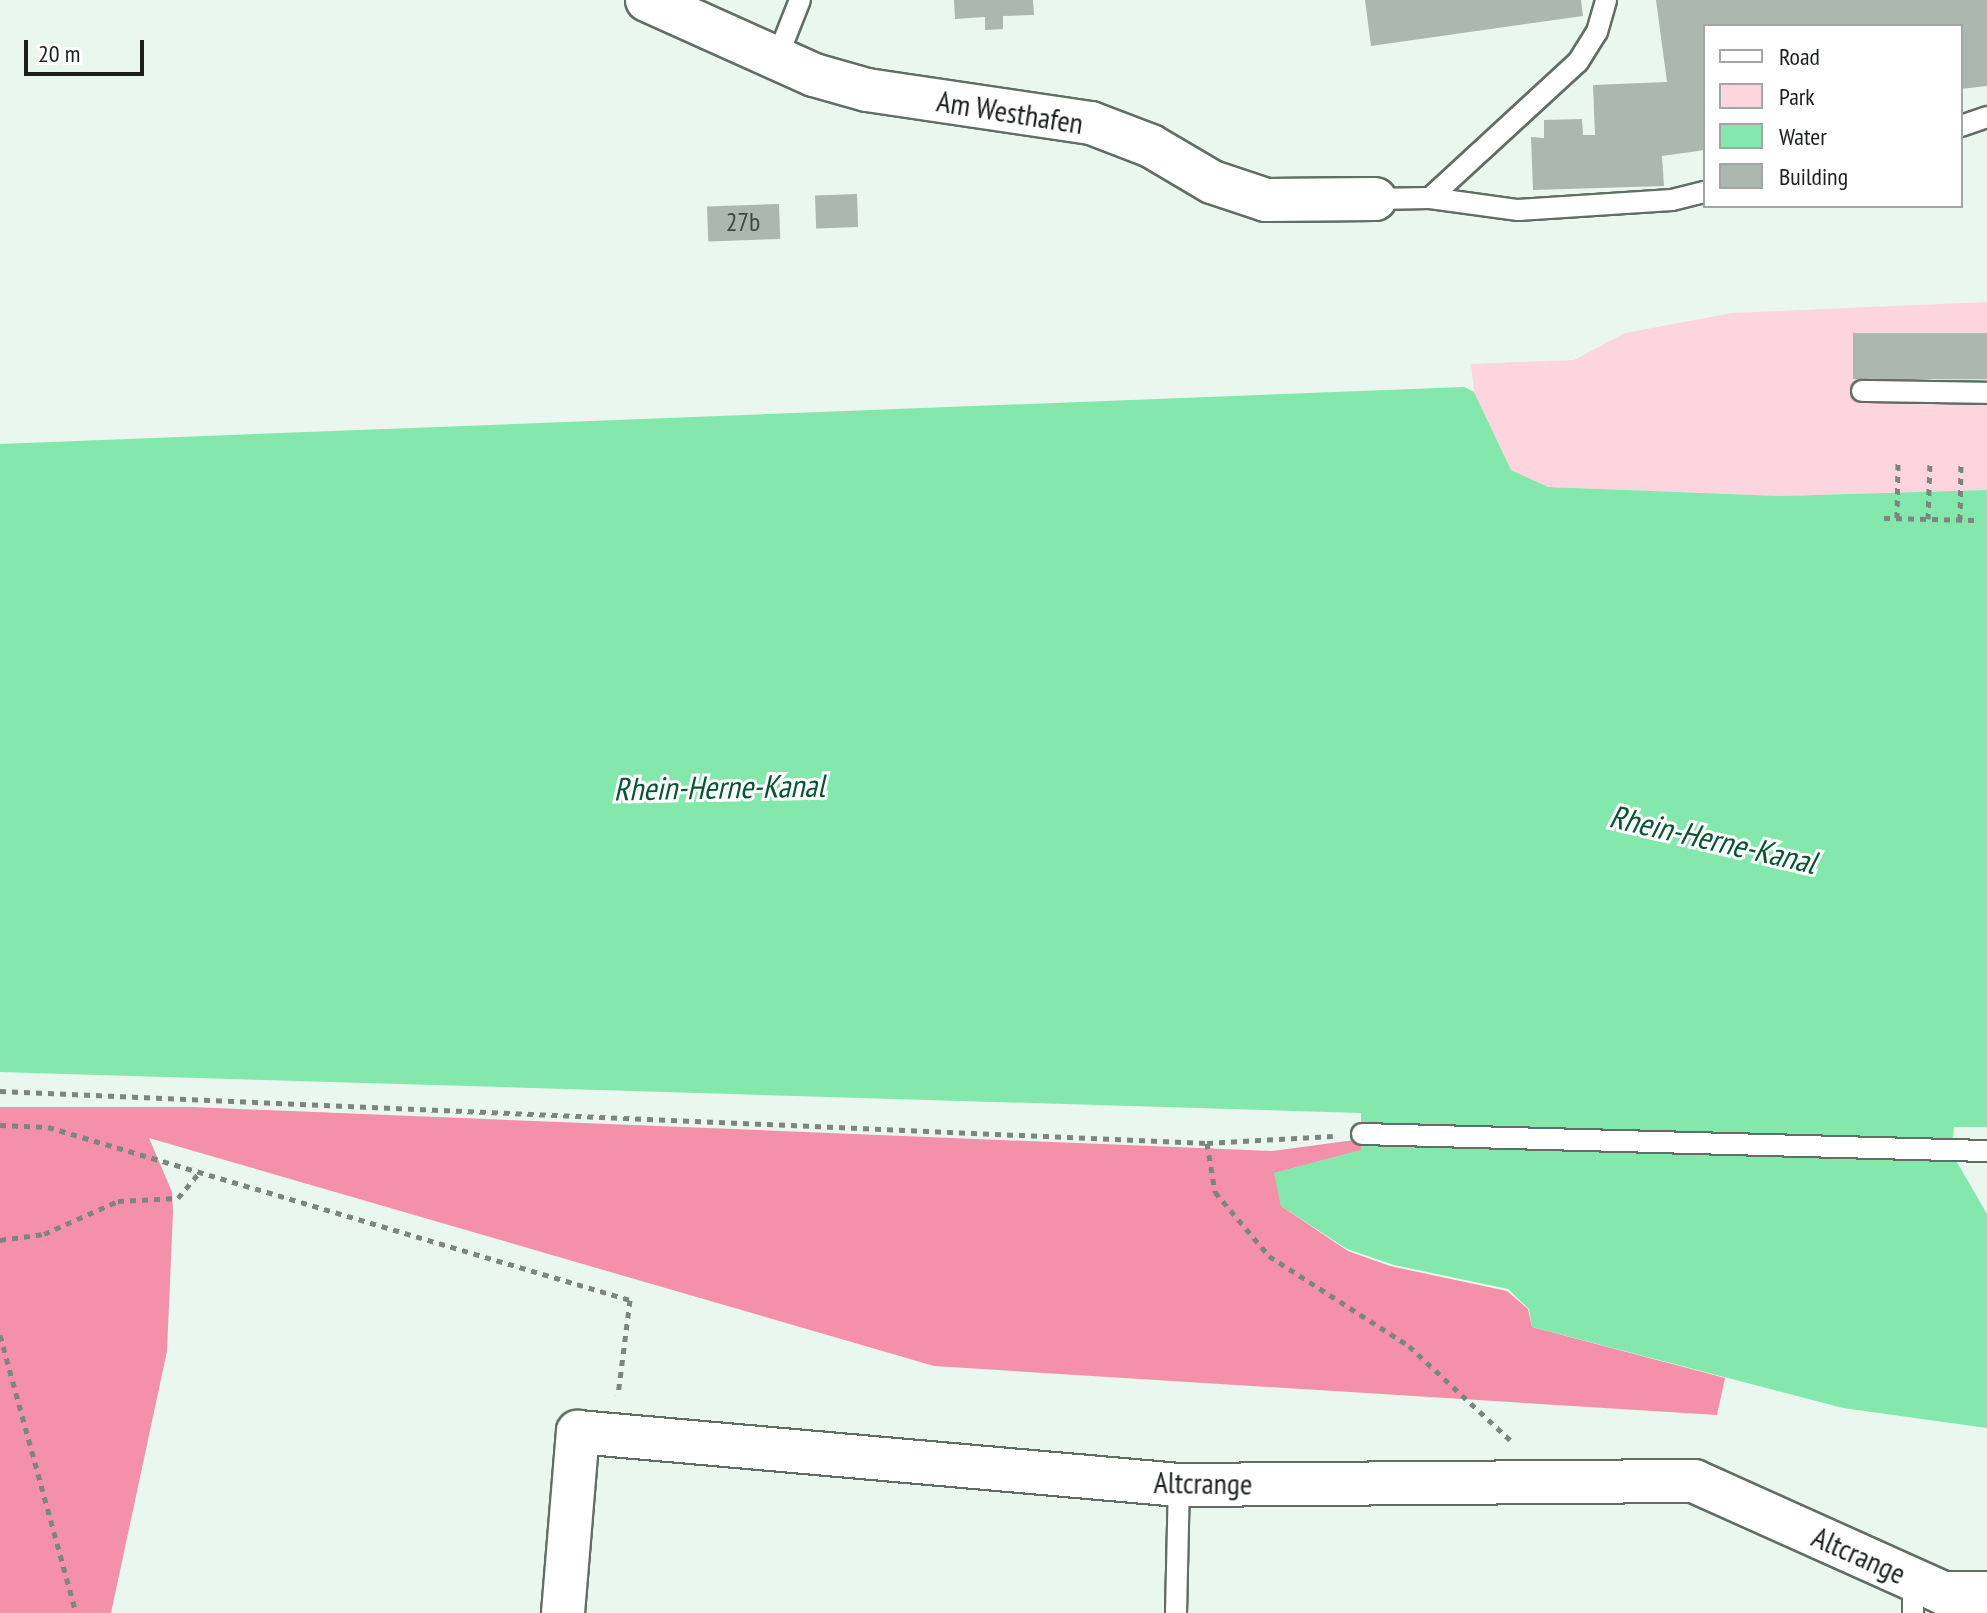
<!DOCTYPE html>
<html>
<head>
<meta charset="utf-8">
<style>
  body { margin:0 }
  #map { position:relative; width:1987px; height:1613px; overflow:hidden; background:#eaf7ee; font-family:"PT Sans Narrow",sans-serif }
  div>[style] { position:absolute }
  .green>* { inset:0; background:#fdd5de }
  .forest>* { inset:0; background:#f590aa }
  .water>* { inset:0; background:#84e7ac }
  .building>* { inset:0; background:#abb7af; transform-origin:0 0 }
  .path>* { height:5px; margin-top:-2.5px; transform-origin:0; background:repeating-linear-gradient(90deg,#7c857f 0 6px,transparent 0 12px) }
  .roads { filter:drop-shadow(2px 0 #616d65) drop-shadow(-2px 0 #616d65) drop-shadow(0 2px #616d65) drop-shadow(0 -2px #616d65) }
  .service>* { height:20px; margin:-10px; padding:0 10px; transform-origin:10px; border-radius:10px; background:#fff }
  .minor>* { height:42px; margin:-21px; padding:0 21px; transform-origin:21px; border-radius:21px; background:#fff }
  span { translate:-50% -50%; white-space:nowrap; text-align:center; line-height:1.15; -webkit-text-stroke:6px #fff; paint-order:stroke }
  .number-label { font-size:26px; color:#3f4642 }
  .number-label span { -webkit-text-stroke-width:0 }
  .street-label { font-size:30px; color:#1b201d }
  .water-label { font-size:32px; color:#065632; font-style:italic }
  .legend { position:absolute; left:1703px; top:24px; width:260px; height:184px; box-sizing:border-box; background:#fff; border:2px solid #a4a6a5; margin:0; padding:10px 14px; list-style:none; font-size:24px; color:#1b201d }
  .legend li { display:flex; align-items:center; gap:16px; height:40px }
  .legend b { width:40px; border:2px solid #a4a6a5 }
  .scale { position:absolute; left:24px; top:40px; width:120px; height:36px; box-sizing:border-box; border:4px solid #1b201d; border-top:0; padding-left:10px; font-size:24px; line-height:28px; white-space:nowrap; color:#1b201d; -webkit-text-stroke:6px #fff; paint-order:stroke }
</style>
</head>
<body>
<div id="map">
  <div class="green">
    <div style="clip-path:polygon(1987px 302px,1987px 490px,1782px 496px,1547px 487px,1511px 470px,1474px 392px,1471px 364px,1574px 360px,1625px 333px,1732px 313px)"></div>
  </div>
  <div class="forest">
    <div style="clip-path:polygon(0 1107px,191px 1107px,1272px 1151px,1362px 1139px,1362px 1150px,1275px 1173px,1281px 1206px,1348px 1251px,1390px 1266px,1507px 1291px,1528px 1309px,1532px 1327px,1725px 1378px,1717px 1415px,934px 1366px,149px 1138px,172px 1192px,173px 1212px,167px 1351px,111px 1613px,0 1613px)"></div>
  </div>
  <div class="water">
    <div style="clip-path:polygon(1464px 387px,1474px 392px,1511px 470px,1548px 487px,1782px 496px,1987px 490px,1987px 1127px,1954px 1127px,1951px 1152px,1987px 1214px,1987px 1428px,1843px 1408px,1532px 1327px,1529px 1309px,1508px 1289px,1394px 1265px,1347px 1249px,1281px 1206px,1274px 1173px,1361px 1150px,1361px 1113px,0 1072px,0 444px)"></div>
  </div>
  <div class="building">
    <div style="clip-path:polygon(954px 0,1033px 0,1034px 15px,1003px 16px,1003px 29px,985px 30px,985px 17px,955px 19px)"></div>
    <div style="clip-path:polygon(1365px 0,1581px 0,1583px 16px,1371px 46px)"></div>
    <div style="clip-path:polygon(1656px 0,1987px 0,1987px 86px,1961px 89px,1961px 26px,1705px 26px,1705px 150px,1662px 156px,1664px 186px,1533px 190px,1531px 137px,1544px 138px,1544px 120px,1582px 119px,1583px 135px,1595px 135px,1593px 85px,1667px 82px)"></div>
    <div style="left:857px;top:194px;width:33px;height:42px;rotate:88deg"></div>
    <div style="left:779px;top:204px;width:35px;height:72px;rotate:88deg"></div>
    <div style="left:1853px;top:333px;width:134px;height:46px"></div>
  </div>
  <div class="path">
    <div style="left:1884px;top:518px;width:91px;rotate:1.3deg"></div>
    <div style="left:1897px;top:518px;width:57px;rotate:-89deg"></div>
    <div style="left:1928px;top:519px;width:58px;rotate:-88deg"></div>
    <div style="left:1960px;top:520px;width:58px;rotate:-89deg"></div>
    <div style="left:0;top:1091px;width:1208px;rotate:2.47deg"></div>
    <div style="left:1207px;top:1143px;width:126px;rotate:-3.2deg"></div>
    <div style="left:0;top:1125px;width:48px;rotate:2.4deg"></div>
    <div style="left:48px;top:1127px;width:607px;rotate:16.55deg"></div>
    <div style="left:630px;top:1300px;width:96px;rotate:97.2deg"></div>
    <div style="left:1207px;top:1143px;width:50px;rotate:80.7deg"></div>
    <div style="left:1215px;top:1192px;width:84px;rotate:49.8deg"></div>
    <div style="left:1269px;top:1256px;width:166px;rotate:32.7deg"></div>
    <div style="left:1409px;top:1346px;width:138px;rotate:42.9deg"></div>
    <div style="left:0;top:1240px;width:44px;rotate:-7.8deg"></div>
    <div style="left:44px;top:1234px;width:81px;rotate:-24deg"></div>
    <div style="left:118px;top:1201px;width:60px;rotate:-2.9deg"></div>
    <div style="left:178px;top:1198px;width:34px;rotate:-50deg"></div>
    <div style="left:0;top:1335px;width:288px;rotate:74.7deg"></div>
  </div>
  <div class="roads">
    <div class="service">
      <div style="left:777px;top:58px;width:62px;rotate:-68.4deg"></div>
      <div style="left:1961px;top:126px;width:28px;rotate:-19deg"></div>
      <div style="left:1430px;top:198px;width:201px;rotate:-42.6deg"></div>
      <div style="left:1578px;top:62px;width:36px;rotate:-58deg"></div>
      <div style="left:1597px;top:32px;width:33px;rotate:-74deg"></div>
      <div style="left:1375px;top:199px;width:55px;rotate:-1deg"></div>
      <div style="left:1430px;top:198px;width:89px;rotate:7.8deg"></div>
      <div style="left:1518px;top:210px;width:154px;rotate:-3.7deg"></div>
      <div style="left:1672px;top:200px;width:34px;rotate:-14deg"></div>
      <div style="left:1862px;top:391px;width:125px;rotate:0.9deg"></div>
      <div style="left:1362px;top:1134px;width:625px;rotate:1.56deg"></div>
      <div style="left:1176px;top:1613px;width:128px;rotate:-88.7deg"></div>
      <div style="left:1913px;top:1613px;width:33px;rotate:-90deg"></div>
    </div>
    <div class="minor">
      <div style="left:647px;top:0;width:183px;rotate:24.2deg"></div>
      <div style="left:814px;top:75px;width:55px;rotate:15.8deg"></div>
      <div style="left:867px;top:90px;width:226px;rotate:8.4deg"></div>
      <div style="left:1091px;top:123px;width:64px;rotate:21deg"></div>
      <div style="left:1151px;top:146px;width:71px;rotate:30.5deg"></div>
      <div style="left:1212px;top:182px;width:57px;rotate:18.4deg"></div>
      <div style="left:1266px;top:200px;width:109px;rotate:-0.5deg"></div>
      <div style="left:563px;top:1613px;width:182px;rotate:-85.3deg"></div>
      <div style="left:578px;top:1432px;width:603px;rotate:5.04deg"></div>
      <div style="left:1179px;top:1485px;width:515px;rotate:-0.45deg"></div>
      <div style="left:1694px;top:1481px;width:273px;rotate:24.2deg"></div>
      <div style="left:1943px;top:1593px;width:44px"></div>
    </div>
  </div>
  <div class="number-label">
    <span style="left:743px;top:222px">27b</span>
  </div>
  <div class="street-label">
    <span style="left:1010px;top:112px;rotate:9deg">Am Westhafen</span>
    <span style="left:1203px;top:1483px;rotate:1deg">Altcrange</span>
    <span style="left:1859px;top:1555px;rotate:24deg">Altcrange</span>
  </div>
  <div class="water-label">
    <span style="left:719px;top:787px;rotate:-1deg">Rhein-Herne-Kanal</span>
    <span style="left:1713px;top:839px;rotate:13deg">Rhein-Herne-Kanal</span>
  </div>
  <ul class="legend">
  <li><b style="height:10px;background:#fff"></b>Road</li>
  <li><b style="height:22px;background:#fdd5de"></b>Park</li>
  <li><b style="height:22px;background:#84e7ac"></b>Water</li>
  <li><b style="height:22px;background:#abb7af"></b>Building</li>
  </ul>
  <div class="scale">20 m</div>
</div>
</body>
</html>
